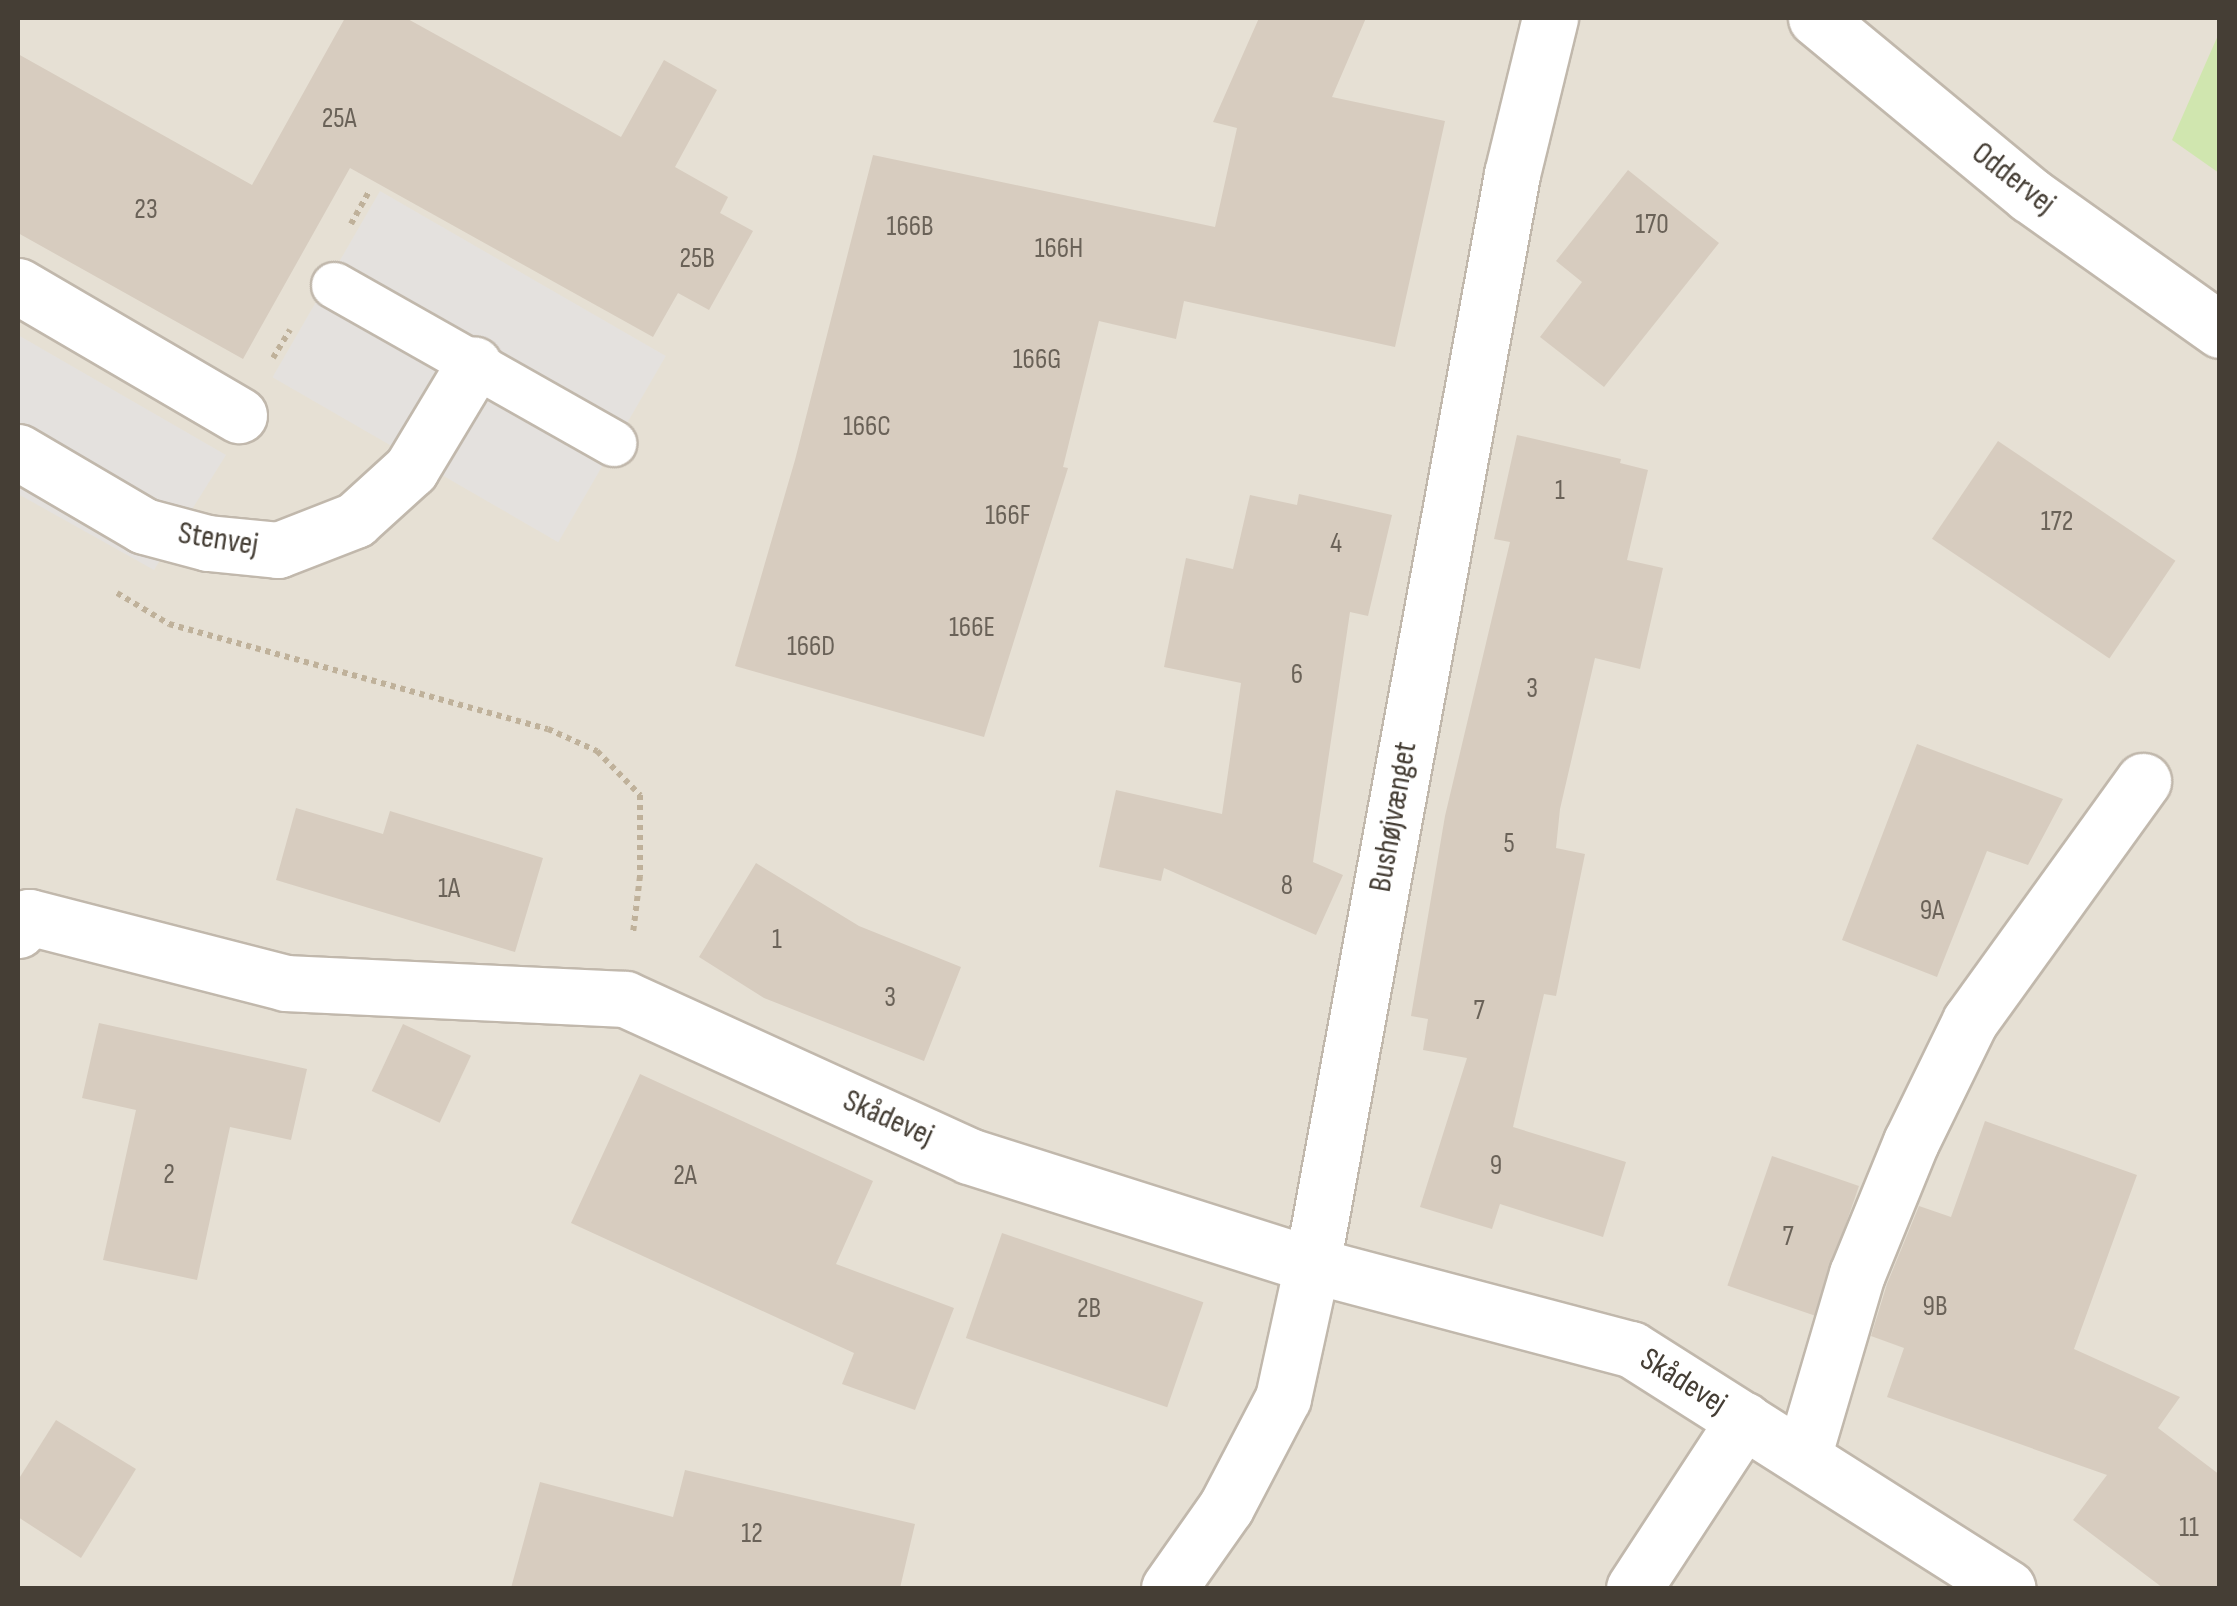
<!DOCTYPE html>
<html>
<head>
<meta charset="utf-8">
<style>
  body { margin:0 }
  #map { position:relative; width:2237px; height:1606px; overflow:hidden; background:#f3eee6; font-family:"Sofia Sans Condensed",sans-serif }
  div>[style] { position:absolute }
  .residential>* { inset:0; background:#e6e0d4; transform-origin:0 0 }
  .green>* { inset:0; background:#d0e6af }
  .parking>* { inset:0; background:#e4e1de; transform-origin:0 0 }
  .building>* { inset:0; background:#d7ccbf; transform-origin:0 0 }
  .path>* { height:6px; margin-top:-3px; transform-origin:0; background:repeating-linear-gradient(90deg,#bfb19a 0 5px,transparent 0 10px) }
  .roads { filter:drop-shadow(2px 0 #c1b8ac) drop-shadow(-2px 0 #c1b8ac) drop-shadow(0 2px #c1b8ac) drop-shadow(0 -2px #c1b8ac) }
  .service>* { height:45px; margin:-22.5px; padding:0 22.5px; transform-origin:22.5px; border-radius:22.5px; background:#fff }
  .pedestrian>* { height:55px; margin:-27.5px; padding:0 27.5px; transform-origin:27.5px; border-radius:27.5px; background:#fff }
  .minor>* { height:55px; margin:-27.5px; padding:0 27.5px; transform-origin:27.5px; border-radius:27.5px; background:#fff }
  .tertiary>* { height:55px; margin:-27.5px; padding:0 27.5px; transform-origin:27.5px; border-radius:27.5px; background:#fff }
  span { translate:-50% -50%; white-space:nowrap; text-align:center; line-height:1.15; -webkit-text-stroke:10px #fff; paint-order:stroke }
  .number-label { font-size:28px; color:#6a6258 }
  .number-label span { -webkit-text-stroke-width:0 }
  .street-label { font-size:32px; color:#453e35 }
  .frame { position:absolute; inset:0; border:20px solid #453e35; pointer-events:none }
</style>
</head>
<body>
<div id="map">
  <div class="residential">
    <div style="left:18px;top:18px;width:2201px;height:1570px"></div>
  </div>
  <div class="green">
    <div style="clip-path:polygon(2219px 33px,2219px 173px,2172px 140px)"></div>
  </div>
  <div class="parking">
    <div style="left:380px;top:191px;width:330px;height:215px;rotate:30deg"></div>
    <div style="clip-path:polygon(18px 335px,226px 455px,154px 570px,18px 494px)"></div>
  </div>
  <div class="building">
    <div style="clip-path:polygon(345px 18px,406px 18px,621px 137px,664px 60px,717px 90px,675px 167px,728px 197px,720px 213px,753px 231px,709px 310px,678px 293px,653px 337px,350px 168px,243px 359px,18px 233px,18px 54px,252px 185px)"></div>
    <div style="clip-path:polygon(1259px 18px,1366px 18px,1332px 97px,1445px 121px,1395px 347px,1184px 301px,1176px 339px,1099px 321px,1063px 467px,1068px 468px,984px 737px,735px 666px,795px 460px,873px 155px,1215px 227px,1237px 128px,1213px 122px)"></div>
    <div style="clip-path:polygon(1628px 170px,1719px 243px,1604px 387px,1540px 337px,1582px 282px,1556px 261px)"></div>
    <div style="clip-path:polygon(1517px 435px,1621px 459px,1620px 463px,1648px 470px,1627px 560px,1663px 568px,1640px 669px,1595px 658px,1560px 809px,1556px 848px,1585px 854px,1556px 996px,1544px 994px,1513px 1127px,1626px 1162px,1603px 1237px,1500px 1204px,1492px 1229px,1420px 1207px,1467px 1058px,1423px 1050px,1428px 1019px,1411px 1016px,1445px 816px,1510px 542px,1494px 539px)"></div>
    <div style="left:1998px;top:441px;width:214px;height:118px;rotate:34deg"></div>
    <div style="clip-path:polygon(1299px 494px,1392px 515px,1368px 616px,1350px 612px,1313px 862px,1343px 875px,1316px 935px,1164px 868px,1161px 881px,1099px 867px,1116px 790px,1222px 814px,1241px 683px,1164px 667px,1186px 558px,1233px 569px,1250px 495px,1297px 505px)"></div>
    <div style="clip-path:polygon(1917px 744px,2063px 799px,2028px 865px,1987px 851px,1937px 977px,1842px 940px)"></div>
    <div style="clip-path:polygon(296px 808px,383px 834px,390px 811px,543px 858px,515px 952px,276px 880px)"></div>
    <div style="clip-path:polygon(756px 863px,859px 926px,961px 967px,924px 1061px,764px 998px,699px 957px)"></div>
    <div style="clip-path:polygon(99px 1023px,307px 1069px,291px 1140px,230px 1127px,197px 1280px,103px 1260px,136px 1110px,82px 1098px)"></div>
    <div style="left:403px;top:1024px;width:75px;height:74px;rotate:25deg"></div>
    <div style="clip-path:polygon(640px 1074px,873px 1181px,836px 1264px,954px 1308px,915px 1410px,842px 1384px,854px 1353px,571px 1223px)"></div>
    <div style="clip-path:polygon(1985px 1121px,2137px 1175px,2074px 1349px,2180px 1397px,2158px 1428px,2220px 1475px,2220px 1588px,2163px 1588px,2073px 1520px,2107px 1475px,1887px 1397px,1904px 1348px,1871px 1336px,1887px 1284px,1919px 1206px,1951px 1217px)"></div>
    <div style="left:1772px;top:1156px;width:92px;height:137px;rotate:19deg"></div>
    <div style="left:1002px;top:1233px;width:213px;height:111px;rotate:19deg"></div>
    <div style="clip-path:polygon(56px 1420px,136px 1469px,81px 1558px,18px 1517px,18px 1480px)"></div>
    <div style="clip-path:polygon(685px 1470px,915px 1524px,900px 1588px,511px 1588px,540px 1482px,673px 1517px)"></div>
  </div>
  <div class="path">
    <div style="left:351px;top:224px;width:39px;rotate:-61deg"></div>
    <div style="left:273px;top:358px;width:33px;rotate:-59deg"></div>
    <div style="left:117px;top:593px;width:61px;rotate:30.8deg"></div>
    <div style="left:169px;top:624px;width:393px;rotate:15.5deg"></div>
    <div style="left:548px;top:729px;width:54px;rotate:24.2deg"></div>
    <div style="left:597px;top:751px;width:62px;rotate:45.7deg"></div>
    <div style="left:640px;top:795px;width:81px;rotate:90deg"></div>
    <div style="left:640px;top:876px;width:57px;rotate:97deg"></div>
  </div>
  <div class="roads">
    <div class="service">
      <div style="left:334px;top:285px;width:321px;rotate:29.5deg"></div>
    </div>
    <div class="pedestrian">
      <div style="left:18px;top:286px;width:256px;rotate:30.3deg"></div>
    </div>
    <div class="minor">
      <div style="left:18px;top:452px;width:146px;rotate:30.4deg"></div>
      <div style="left:144px;top:526px;width:66px;rotate:14.9deg"></div>
      <div style="left:208px;top:543px;width:70px;rotate:5.7deg"></div>
      <div style="left:278px;top:550px;width:83px;rotate:-21.3deg"></div>
      <div style="left:355px;top:520px;width:76px;rotate:-42.3deg"></div>
      <div style="left:411px;top:469px;width:122px;rotate:-59deg"></div>
      <div style="left:18px;top:930px;width:17px;rotate:-50deg"></div>
      <div style="left:29px;top:917px;width:265px;rotate:14.4deg"></div>
      <div style="left:286px;top:983px;width:339px;rotate:2.7deg"></div>
      <div style="left:625px;top:999px;width:378px;rotate:24.5deg"></div>
      <div style="left:969px;top:1156px;width:360px;rotate:17.6deg"></div>
      <div style="left:1312px;top:1265px;width:330px;rotate:14.8deg"></div>
      <div style="left:1631px;top:1349px;width:446px;rotate:32.4deg"></div>
      <div style="left:1803px;top:1457px;width:191px;rotate:-73.6deg"></div>
      <div style="left:1857px;top:1274px;width:143px;rotate:-67.8deg"></div>
      <div style="left:1911px;top:1142px;width:135px;rotate:-64deg"></div>
      <div style="left:1970px;top:1021px;width:296px;rotate:-54.2deg"></div>
      <div style="left:1169px;top:1588px;width:99px;rotate:-54.9deg"></div>
      <div style="left:1226px;top:1507px;width:123px;rotate:-62.4deg"></div>
      <div style="left:1283px;top:1398px;width:136px;rotate:-77.7deg"></div>
      <div style="left:1312px;top:1265px;width:1109px;rotate:-79.61deg"></div>
      <div style="left:1512px;top:174px;width:161px;rotate:-76.3deg"></div>
      <div style="left:1634px;top:1588px;width:201px;rotate:-56.8deg"></div>
    </div>
    <div class="tertiary">
      <div style="left:1816px;top:18px;width:278px;rotate:39.6deg"></div>
      <div style="left:2030px;top:195px;width:233px;rotate:35.4deg"></div>
    </div>
  </div>
  <div class="number-label">
    <span style="left:339px;top:119px">25A</span>
    <span style="left:146px;top:210px">23</span>
    <span style="left:1652px;top:225px">170</span>
    <span style="left:910px;top:227px">166B</span>
    <span style="left:1059px;top:249px">166H</span>
    <span style="left:697px;top:259px">25B</span>
    <span style="left:1037px;top:360px">166G</span>
    <span style="left:867px;top:427px">166C</span>
    <span style="left:1560px;top:491px">1</span>
    <span style="left:1008px;top:516px">166F</span>
    <span style="left:2057px;top:522px">172</span>
    <span style="left:1336px;top:544px">4</span>
    <span style="left:972px;top:628px">166E</span>
    <span style="left:811px;top:647px">166D</span>
    <span style="left:1297px;top:675px">6</span>
    <span style="left:1532px;top:689px">3</span>
    <span style="left:1509px;top:844px">5</span>
    <span style="left:1287px;top:886px">8</span>
    <span style="left:449px;top:889px">1A</span>
    <span style="left:1932px;top:911px">9A</span>
    <span style="left:777px;top:940px">1</span>
    <span style="left:890px;top:998px">3</span>
    <span style="left:1479px;top:1011px">7</span>
    <span style="left:1496px;top:1166px">9</span>
    <span style="left:169px;top:1175px">2</span>
    <span style="left:685px;top:1176px">2A</span>
    <span style="left:1788px;top:1237px">7</span>
    <span style="left:1935px;top:1307px">9B</span>
    <span style="left:1089px;top:1309px">2B</span>
    <span style="left:2189px;top:1528px">11</span>
    <span style="left:752px;top:1534px">12</span>
  </div>
  <div class="street-label">
    <span style="left:2013px;top:179px;rotate:38deg">Oddervej</span>
    <span style="left:218px;top:540px;rotate:9deg">Stenvej</span>
    <span style="left:1394px;top:817px;rotate:-80deg">Bushøjvænget</span>
    <span style="left:888px;top:1119px;rotate:24deg">Skådevej</span>
    <span style="left:1683px;top:1382px;rotate:32deg">Skådevej</span>
  </div>
  <div class="frame"></div>
</div>
</body>
</html>
